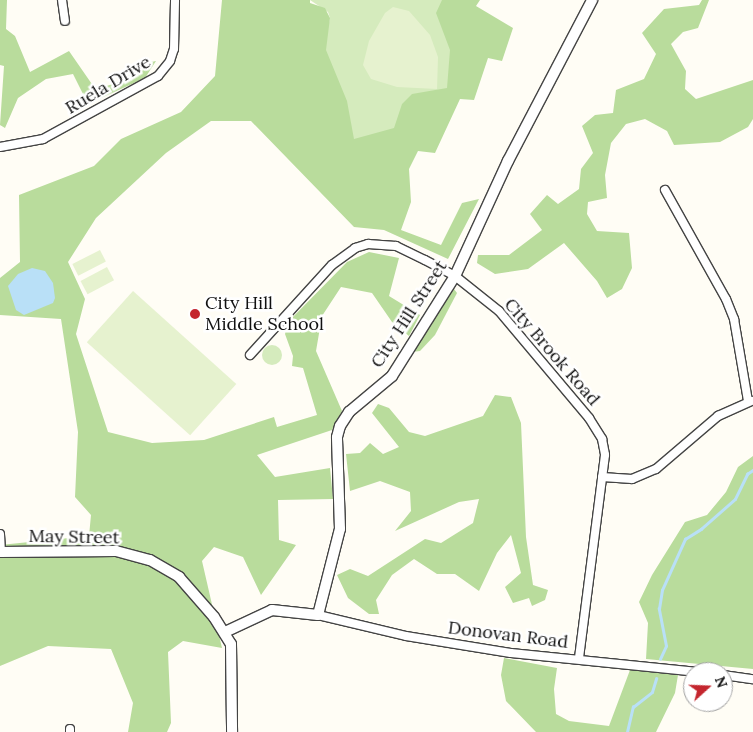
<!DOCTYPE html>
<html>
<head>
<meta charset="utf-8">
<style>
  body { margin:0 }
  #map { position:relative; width:753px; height:732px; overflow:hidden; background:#fffdf5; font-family:Lora,serif }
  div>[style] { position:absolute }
  .green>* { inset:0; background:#d5ebbd }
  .round { border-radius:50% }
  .forest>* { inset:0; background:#b9dc9c }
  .pitch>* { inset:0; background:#e6f2cf; transform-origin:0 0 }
  .water>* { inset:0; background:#b9e0f7 }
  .stream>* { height:2.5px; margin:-1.25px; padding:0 1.25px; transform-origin:1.25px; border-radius:1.25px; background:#b9e0f7 }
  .roads { filter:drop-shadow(1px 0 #444) drop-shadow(-1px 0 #444) drop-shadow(0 1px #444) drop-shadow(0 -1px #444) }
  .minor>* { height:8px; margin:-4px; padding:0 4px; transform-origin:4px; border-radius:4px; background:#fff }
  .tertiary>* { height:10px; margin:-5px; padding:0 5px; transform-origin:5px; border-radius:5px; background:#fff }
  .dots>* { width:14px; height:14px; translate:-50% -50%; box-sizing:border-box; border:2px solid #fff; border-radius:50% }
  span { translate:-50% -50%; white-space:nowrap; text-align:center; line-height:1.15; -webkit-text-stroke:5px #fff; paint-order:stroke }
  .street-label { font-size:18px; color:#111 }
  .poi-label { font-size:18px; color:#111 }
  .left { translate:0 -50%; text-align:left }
  .north { position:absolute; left:683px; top:662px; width:50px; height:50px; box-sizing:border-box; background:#fff; border:1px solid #a0a0a0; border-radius:50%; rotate:70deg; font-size:14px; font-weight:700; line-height:20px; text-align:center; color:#111 }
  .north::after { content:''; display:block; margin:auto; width:18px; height:22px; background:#c4262e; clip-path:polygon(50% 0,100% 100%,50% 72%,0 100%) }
</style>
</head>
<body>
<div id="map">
  <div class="green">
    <div style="clip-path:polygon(310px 0,452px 0,456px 89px,382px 145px,350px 138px,323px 51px,330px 18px,328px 12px)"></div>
    <div class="round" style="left:262px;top:345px;width:20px;height:20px"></div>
  </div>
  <div class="forest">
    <div style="clip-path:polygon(0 0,7px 0,6px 29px,15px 36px,30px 72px,69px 51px,96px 90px,123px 80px,145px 63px,156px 61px,145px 78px,88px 104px,73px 74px,46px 79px,18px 98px,5px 128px,0 125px,4px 66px,0 65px)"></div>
    <div style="clip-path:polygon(222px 0,310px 0,310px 3px,325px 8px,330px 18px,326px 50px,347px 101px,354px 139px,394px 128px,402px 104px,412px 94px,447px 88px,450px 50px,436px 13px,442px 0,480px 0,476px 6px,513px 28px,502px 61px,488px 58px,474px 100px,460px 99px,435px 153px,418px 151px,409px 169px,411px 202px,401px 230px,441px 245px,462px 203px,479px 199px,448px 259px,384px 230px,354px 227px,251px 121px,211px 121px,166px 153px,96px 218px,68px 262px,85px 299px,76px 334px,108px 432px,152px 443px,204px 440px,274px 417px,277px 427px,317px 415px,303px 368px,292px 366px,293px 356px,285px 334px,289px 321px,347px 262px,369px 252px,399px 258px,389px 296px,420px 315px,409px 336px,392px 322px,372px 293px,341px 287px,322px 316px,316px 351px,342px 411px,332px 430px,257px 455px,275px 477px,330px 468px,333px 499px,278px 500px,279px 540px,296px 545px,261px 595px,243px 557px,214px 547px,202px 561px,222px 648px,183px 641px,168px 652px,171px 723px,167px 732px,128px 732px,133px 703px,111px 649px,48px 646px,0 666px,0 545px,89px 536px,91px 515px,75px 497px,78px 432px,61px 319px,0 315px,0 278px,20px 262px,19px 195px,94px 166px,121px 139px,181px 112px,215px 76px)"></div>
    <div style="clip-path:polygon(702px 0,709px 0,698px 28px,683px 32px,671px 44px,686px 71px,685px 89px,696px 99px,753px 80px,753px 119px,748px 127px,720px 142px,674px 145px,667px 131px,645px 119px,626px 124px,611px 143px,605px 175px,607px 198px,588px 202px,587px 214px,597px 231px,629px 233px,632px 268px,622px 289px,607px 298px,597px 281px,564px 243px,528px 269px,495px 274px,477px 263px,478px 255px,509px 255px,542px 230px,530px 214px,547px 195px,558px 204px,579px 189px,581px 169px,593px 153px,582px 126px,595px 115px,613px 113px,616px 90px,644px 79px,656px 54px,642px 33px,664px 9px,699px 5px)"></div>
    <div style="clip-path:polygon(454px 289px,457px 293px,435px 335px,420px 351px,412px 352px)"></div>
    <div style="clip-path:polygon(495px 395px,511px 397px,521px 423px,526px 537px,533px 585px,548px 590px,545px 600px,532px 606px,529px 598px,513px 603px,505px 587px,521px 573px,511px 535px,497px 553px,479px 591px,455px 574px,437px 574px,414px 559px,392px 575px,376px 600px,379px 614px,369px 614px,348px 598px,337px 575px,350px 569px,368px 576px,425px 539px,441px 543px,473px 523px,479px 499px,459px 502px,395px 531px,411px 511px,410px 492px,380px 481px,350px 491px,346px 454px,360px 453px,370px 443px,383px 454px,399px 447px,372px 413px,378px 404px,389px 408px,409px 432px,425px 436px,483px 416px)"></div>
    <div style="clip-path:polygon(753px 456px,753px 669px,646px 659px,648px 623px,639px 602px,652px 575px,685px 522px,707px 515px,726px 492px,738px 467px)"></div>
    <div style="clip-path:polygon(504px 658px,557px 668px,554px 689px,556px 714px,569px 721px,609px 726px,630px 670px,678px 675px,675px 693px,656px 732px,536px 732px,506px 701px,501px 675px)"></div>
  </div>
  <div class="pitch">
    <div style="clip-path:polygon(393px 7px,409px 11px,430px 35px,438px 57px,437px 89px,397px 87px,371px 79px,363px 65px,369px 41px,385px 13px)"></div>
    <div style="left:100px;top:250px;width:13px;height:31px;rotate:63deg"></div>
    <div style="left:107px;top:267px;width:15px;height:30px;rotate:62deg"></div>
    <div style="left:133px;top:291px;width:139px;height:69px;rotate:42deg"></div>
  </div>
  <div class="water">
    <div style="clip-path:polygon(32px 268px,45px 271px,53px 283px,55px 298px,53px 303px,24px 315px,16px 310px,8px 286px,18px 274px)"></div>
  </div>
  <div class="stream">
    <div style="left:660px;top:659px;width:14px;rotate:-65deg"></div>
    <div style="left:666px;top:646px;width:38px;rotate:-101deg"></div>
    <div style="left:659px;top:609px;width:19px;rotate:-81deg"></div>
    <div style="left:662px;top:590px;width:56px;rotate:-65.7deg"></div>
    <div style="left:685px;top:539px;width:19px;rotate:-32deg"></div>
    <div style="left:701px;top:529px;width:45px;rotate:-41.4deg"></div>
    <div style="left:735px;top:499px;width:28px;rotate:-64deg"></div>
    <div style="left:747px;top:474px;width:7px;rotate:-34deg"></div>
    <div style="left:627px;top:732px;width:26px;rotate:-77deg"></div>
    <div style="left:633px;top:707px;width:24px;rotate:-38deg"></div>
    <div style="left:652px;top:692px;width:14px;rotate:-73deg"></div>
  </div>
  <div class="roads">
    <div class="minor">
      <div style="left:62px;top:0;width:21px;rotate:82deg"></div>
      <div style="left:0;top:147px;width:44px;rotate:-10.5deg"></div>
      <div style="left:43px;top:139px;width:131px;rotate:-28.7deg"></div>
      <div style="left:158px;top:76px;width:19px;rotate:-51deg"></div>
      <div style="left:170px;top:61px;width:13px;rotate:-72deg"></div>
      <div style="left:174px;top:49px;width:49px;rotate:-88.8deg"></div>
      <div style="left:665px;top:190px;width:125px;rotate:60.8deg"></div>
      <div style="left:726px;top:299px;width:22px;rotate:68deg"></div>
      <div style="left:734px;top:319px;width:83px;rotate:80.3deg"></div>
      <div style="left:250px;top:355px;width:122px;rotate:-47.7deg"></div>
      <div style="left:332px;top:265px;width:29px;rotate:-36deg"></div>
      <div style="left:355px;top:248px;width:14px;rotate:-17deg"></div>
      <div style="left:368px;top:244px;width:28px;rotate:4deg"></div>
      <div style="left:396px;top:246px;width:32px;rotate:26deg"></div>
      <div style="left:425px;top:260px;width:34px;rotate:28deg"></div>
      <div style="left:455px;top:276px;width:56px;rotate:38.5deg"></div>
      <div style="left:499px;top:311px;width:140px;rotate:49.9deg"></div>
      <div style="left:589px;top:418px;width:25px;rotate:58deg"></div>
      <div style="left:602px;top:439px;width:16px;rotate:79deg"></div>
      <div style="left:605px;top:455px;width:205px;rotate:97.3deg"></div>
      <div style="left:602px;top:477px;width:30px;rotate:4deg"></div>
      <div style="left:632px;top:479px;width:26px;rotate:-23deg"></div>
      <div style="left:656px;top:469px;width:82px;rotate:-40.5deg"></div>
      <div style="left:718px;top:416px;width:37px;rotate:-24deg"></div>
      <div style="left:0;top:534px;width:18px;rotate:87deg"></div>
      <div style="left:318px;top:615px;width:90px;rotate:13.4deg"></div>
      <div style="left:406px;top:636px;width:106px;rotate:9.2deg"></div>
      <div style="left:511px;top:653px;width:188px;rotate:5.8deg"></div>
      <div style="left:723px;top:675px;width:30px;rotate:8deg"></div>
      <div style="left:70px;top:729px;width:3px;rotate:90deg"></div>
    </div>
    <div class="tertiary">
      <div style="left:0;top:552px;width:116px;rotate:-0.5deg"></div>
      <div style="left:116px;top:551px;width:35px;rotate:15deg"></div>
      <div style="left:150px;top:560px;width:34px;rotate:30deg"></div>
      <div style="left:179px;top:577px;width:53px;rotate:48.8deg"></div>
      <div style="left:214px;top:617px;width:32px;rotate:58deg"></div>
      <div style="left:231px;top:644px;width:88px;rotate:89.3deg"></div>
      <div style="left:225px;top:632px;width:52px;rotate:-25.1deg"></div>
      <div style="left:272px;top:610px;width:46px;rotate:6.2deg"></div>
      <div style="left:318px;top:615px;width:89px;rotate:-75.7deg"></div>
      <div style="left:340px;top:529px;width:92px;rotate:-91.9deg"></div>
      <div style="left:337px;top:437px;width:11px;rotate:-75deg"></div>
      <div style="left:340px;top:426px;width:17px;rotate:-57deg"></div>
      <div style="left:349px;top:412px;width:56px;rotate:-39.9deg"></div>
      <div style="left:392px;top:376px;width:118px;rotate:-57.8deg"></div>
      <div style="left:455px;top:276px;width:127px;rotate:-65.3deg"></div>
      <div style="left:508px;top:161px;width:182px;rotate:-62.4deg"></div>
    </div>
  </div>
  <div class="dots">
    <div style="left:195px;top:314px;background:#c4262e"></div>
  </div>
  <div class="street-label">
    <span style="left:108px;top:85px;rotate:-31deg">Ruela Drive</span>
    <span style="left:409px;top:314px;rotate:-57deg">City Hill Street</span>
    <span style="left:552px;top:352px;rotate:49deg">City Brook Road</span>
    <span style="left:74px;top:537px;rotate:1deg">May Street</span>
    <span style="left:508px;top:635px;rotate:7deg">Donovan Road</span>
  </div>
  <div class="poi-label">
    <span class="left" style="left:205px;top:314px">City Hill<br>Middle School</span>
  </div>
  <div class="north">N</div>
</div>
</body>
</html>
